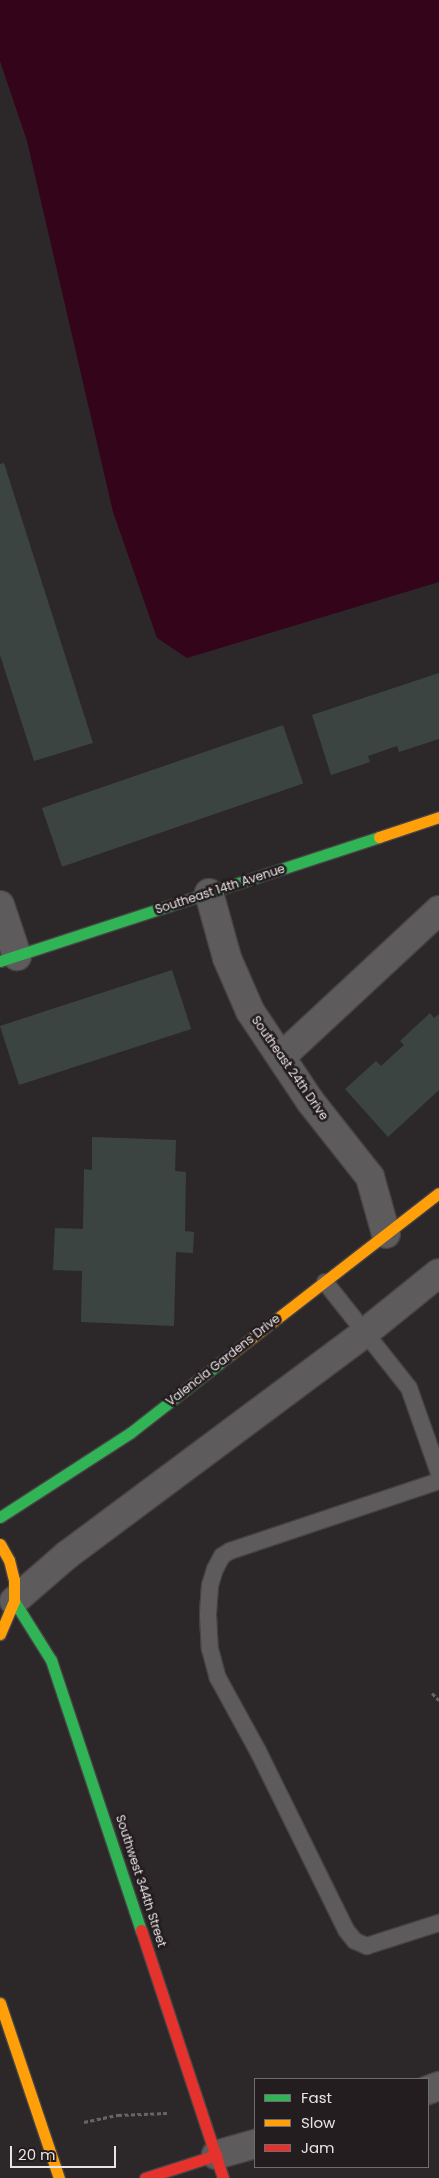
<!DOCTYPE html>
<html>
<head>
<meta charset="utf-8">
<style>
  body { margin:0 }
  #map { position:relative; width:439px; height:2178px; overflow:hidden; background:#2c2829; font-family:Poppins,sans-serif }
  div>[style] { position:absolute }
  .water>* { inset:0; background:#34041a }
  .building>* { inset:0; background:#3c4441; transform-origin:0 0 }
  .path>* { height:3px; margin-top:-1.5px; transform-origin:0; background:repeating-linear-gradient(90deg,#676464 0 4px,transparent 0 6.5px) }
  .roads { filter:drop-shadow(1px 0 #474344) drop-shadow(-1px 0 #474344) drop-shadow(0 1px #474344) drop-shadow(0 -1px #474344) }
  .lane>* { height:16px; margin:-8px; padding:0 8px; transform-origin:8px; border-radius:8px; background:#5e5b5c }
  .street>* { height:28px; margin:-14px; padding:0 14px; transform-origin:14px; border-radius:14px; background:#5e5b5c }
  .fast>* { height:11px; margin:-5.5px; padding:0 5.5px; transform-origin:5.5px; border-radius:5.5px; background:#30b455 }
  .slow>* { height:11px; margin:-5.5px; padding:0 5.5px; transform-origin:5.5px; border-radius:5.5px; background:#ff9f0a }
  .jam>* { height:11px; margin:-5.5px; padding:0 5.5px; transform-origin:5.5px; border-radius:5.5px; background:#e5322d }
  span { translate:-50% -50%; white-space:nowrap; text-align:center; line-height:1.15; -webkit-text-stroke:5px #241d1f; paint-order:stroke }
  .street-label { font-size:12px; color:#e8e3e4 }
  .legend { position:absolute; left:254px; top:2078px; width:175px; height:90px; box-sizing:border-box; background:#241d1f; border:1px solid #726c6e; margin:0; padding:6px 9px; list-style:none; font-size:15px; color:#e8e3e4 }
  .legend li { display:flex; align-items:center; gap:10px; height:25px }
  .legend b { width:25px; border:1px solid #726c6e }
  .scale { position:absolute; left:10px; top:2146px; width:106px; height:22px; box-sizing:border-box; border:2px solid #e8e3e4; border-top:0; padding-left:6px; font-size:15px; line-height:18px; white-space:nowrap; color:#e8e3e4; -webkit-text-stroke:4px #241d1f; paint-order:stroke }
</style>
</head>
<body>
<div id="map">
  <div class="water">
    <div style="clip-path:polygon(0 0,439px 0,439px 582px,187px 658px,157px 638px,113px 512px,27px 141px,0 61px)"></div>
  </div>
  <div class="building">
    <div style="clip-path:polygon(4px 463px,93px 743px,34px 761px,0 655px,0 464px)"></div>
    <div style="clip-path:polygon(439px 673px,439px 739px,399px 752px,397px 746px,368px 756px,370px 762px,331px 775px,312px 715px)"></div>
    <div style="left:283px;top:725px;width:62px;height:255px;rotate:71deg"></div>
    <div style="left:172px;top:970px;width:62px;height:181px;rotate:72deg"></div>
    <div style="clip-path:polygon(430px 1013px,434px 1018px,439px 1014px,439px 1090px,388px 1137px,345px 1089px,376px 1061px,381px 1066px,404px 1045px,400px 1041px)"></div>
    <div style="clip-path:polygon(92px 1137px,176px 1140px,175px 1171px,186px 1172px,185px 1231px,194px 1232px,193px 1253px,176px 1252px,174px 1326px,81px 1322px,82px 1271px,53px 1270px,55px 1228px,83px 1229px,84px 1169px,92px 1170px)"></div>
  </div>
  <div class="path">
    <div style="left:432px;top:1693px;width:10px;rotate:45deg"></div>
    <div style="left:84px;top:2122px;width:35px;rotate:-12deg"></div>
    <div style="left:118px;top:2115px;width:49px;rotate:-2.3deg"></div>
  </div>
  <div class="roads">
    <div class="lane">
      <div style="left:325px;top:1282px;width:135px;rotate:51.6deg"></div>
      <div style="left:409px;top:1388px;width:90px;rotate:70.6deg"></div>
      <div style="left:439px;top:1481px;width:220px;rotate:161.5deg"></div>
      <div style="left:230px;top:1551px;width:9px;rotate:148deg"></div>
      <div style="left:222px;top:1556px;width:15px;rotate:118deg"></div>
      <div style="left:215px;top:1569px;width:17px;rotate:107deg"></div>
      <div style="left:210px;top:1585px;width:30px;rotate:94deg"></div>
      <div style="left:208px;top:1615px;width:34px;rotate:87deg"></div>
      <div style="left:210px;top:1649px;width:30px;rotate:75deg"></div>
      <div style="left:218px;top:1678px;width:83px;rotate:61.3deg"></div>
      <div style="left:258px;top:1751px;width:199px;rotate:63.8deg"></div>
      <div style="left:346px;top:1930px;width:14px;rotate:51deg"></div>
      <div style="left:355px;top:1941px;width:13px;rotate:23deg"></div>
      <div style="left:367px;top:1946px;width:76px;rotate:-17.7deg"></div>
    </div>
    <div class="street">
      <div style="left:209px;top:893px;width:67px;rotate:74.5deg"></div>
      <div style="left:227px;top:958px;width:58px;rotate:66.5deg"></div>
      <div style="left:250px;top:1011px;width:108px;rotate:56.3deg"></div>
      <div style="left:310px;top:1101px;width:97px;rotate:51.7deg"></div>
      <div style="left:370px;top:1177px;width:59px;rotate:74.3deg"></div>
      <div style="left:0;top:905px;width:54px;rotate:71.6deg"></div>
      <div style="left:281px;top:1057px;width:216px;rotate:-42.9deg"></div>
      <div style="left:14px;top:1601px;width:70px;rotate:-41deg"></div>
      <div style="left:67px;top:1555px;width:374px;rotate:-36.7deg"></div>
      <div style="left:367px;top:1331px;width:92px;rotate:-38.9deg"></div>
      <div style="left:428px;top:2090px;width:12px;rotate:-20deg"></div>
      <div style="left:216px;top:2155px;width:41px;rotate:-15.8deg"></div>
    </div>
    <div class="fast">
      <div style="left:0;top:961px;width:399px;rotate:-18.1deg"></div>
      <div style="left:0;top:1517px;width:155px;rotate:-32.9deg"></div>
      <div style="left:130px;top:1433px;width:127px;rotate:-38deg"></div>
      <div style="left:14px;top:1601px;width:70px;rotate:57.9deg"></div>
      <div style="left:51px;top:1660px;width:285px;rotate:71.6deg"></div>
    </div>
    <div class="slow">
      <div style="left:379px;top:837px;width:63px;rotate:-18.4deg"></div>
      <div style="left:230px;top:1355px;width:264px;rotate:-37.8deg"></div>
      <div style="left:0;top:1544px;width:18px;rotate:61deg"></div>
      <div style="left:9px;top:1560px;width:21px;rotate:76deg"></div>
      <div style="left:14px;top:1580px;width:21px;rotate:90deg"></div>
      <div style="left:14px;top:1601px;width:36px;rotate:113deg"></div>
      <div style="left:0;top:2003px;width:185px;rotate:71.4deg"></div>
    </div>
    <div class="jam">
      <div style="left:141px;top:1930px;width:261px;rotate:71.7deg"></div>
      <div style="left:145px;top:2178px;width:75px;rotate:-17.9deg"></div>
    </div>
  </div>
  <div class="street-label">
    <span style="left:220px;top:889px;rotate:-18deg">Southeast 14th Avenue</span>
    <span style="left:290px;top:1068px;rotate:55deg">Southeast 24th Drive</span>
    <span style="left:223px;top:1360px;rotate:-38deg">Valencia Gardens Drive</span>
    <span style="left:141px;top:1881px;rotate:72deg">Southwest 344th Street</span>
  </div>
  <ul class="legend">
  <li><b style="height:6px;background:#30b455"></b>Fast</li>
  <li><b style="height:6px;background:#ff9f0a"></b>Slow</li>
  <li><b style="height:6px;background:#e5322d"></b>Jam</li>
  </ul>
  <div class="scale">20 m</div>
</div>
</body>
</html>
